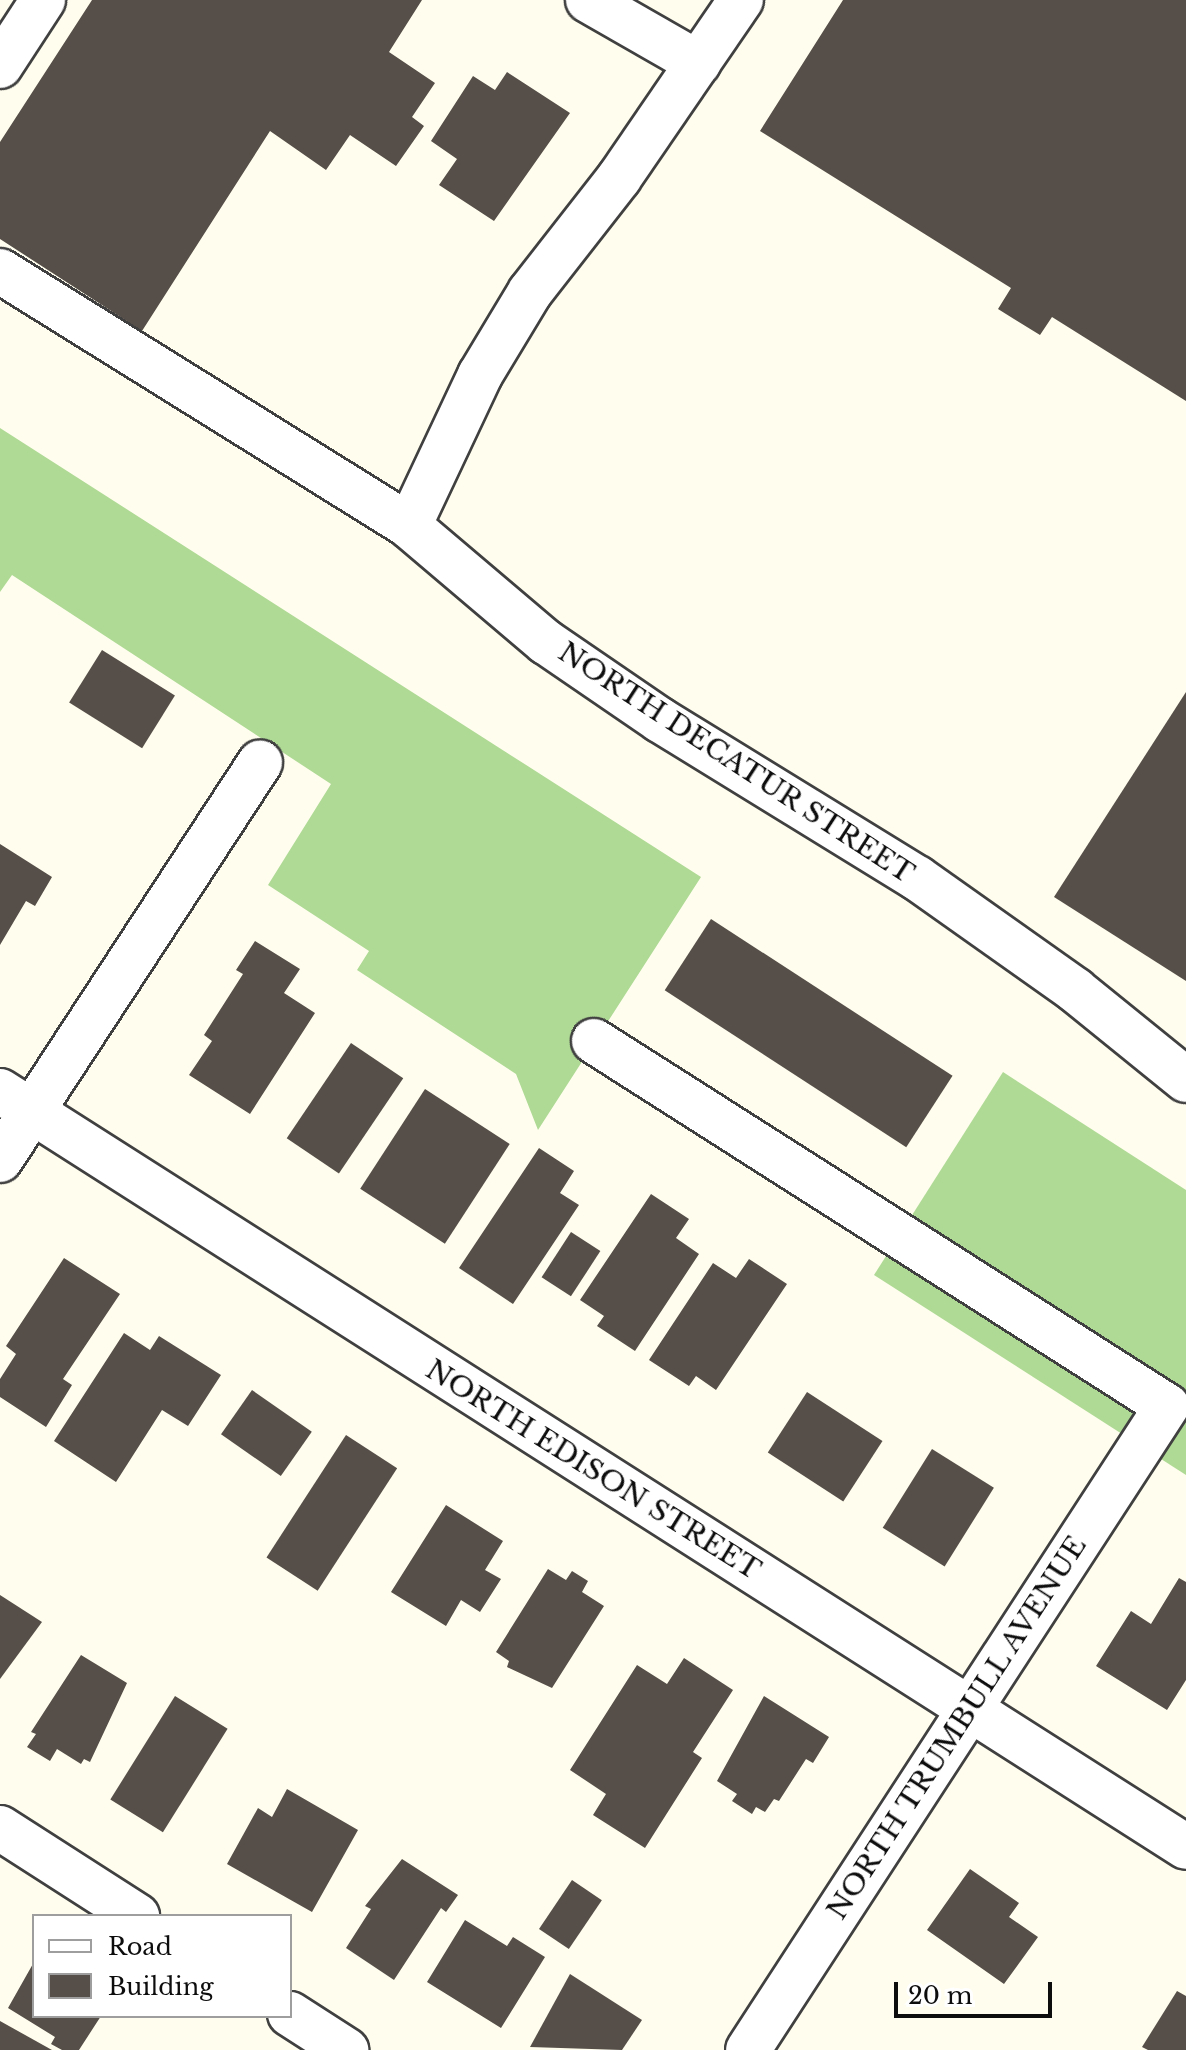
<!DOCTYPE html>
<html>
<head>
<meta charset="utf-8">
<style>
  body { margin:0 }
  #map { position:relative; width:1186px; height:2050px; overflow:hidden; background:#fffded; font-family:"Libre Baskerville",serif }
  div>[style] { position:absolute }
  .forest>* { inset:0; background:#afda96 }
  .building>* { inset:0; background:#564f49; transform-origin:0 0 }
  .roads { filter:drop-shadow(2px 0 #404040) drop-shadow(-2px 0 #404040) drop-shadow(0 2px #404040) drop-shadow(0 -2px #404040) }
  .minor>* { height:44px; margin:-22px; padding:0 22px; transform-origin:22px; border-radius:22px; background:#fff }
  span { translate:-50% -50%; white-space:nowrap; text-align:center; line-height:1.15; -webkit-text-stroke:8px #fff; paint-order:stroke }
  .street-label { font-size:28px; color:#0d0d0d }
  .legend { position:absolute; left:32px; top:1914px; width:260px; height:104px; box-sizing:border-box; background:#fff; border:2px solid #9e9e9e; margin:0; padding:10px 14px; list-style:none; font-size:24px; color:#0d0d0d }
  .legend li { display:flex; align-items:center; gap:16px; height:40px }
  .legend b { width:40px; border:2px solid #9e9e9e }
  .scale { position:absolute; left:894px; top:1982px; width:158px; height:36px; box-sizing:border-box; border:4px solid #0d0d0d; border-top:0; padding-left:10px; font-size:24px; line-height:28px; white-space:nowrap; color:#0d0d0d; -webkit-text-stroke:6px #fff; paint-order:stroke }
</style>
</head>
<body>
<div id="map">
  <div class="forest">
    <div style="clip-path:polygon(0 428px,701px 877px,538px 1130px,516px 1074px,357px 970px,369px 951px,268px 885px,331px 784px,12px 575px,0 592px)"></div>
    <div style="clip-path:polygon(1003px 1072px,1186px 1190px,1186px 1475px,874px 1275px)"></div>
  </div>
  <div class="building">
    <div style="clip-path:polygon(92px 0,422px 0,389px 52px,435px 83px,412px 117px,424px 126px,396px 166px,350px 135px,326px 170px,270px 131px,142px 331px,0 239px,0 142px)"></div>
    <div style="clip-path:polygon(843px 0,1186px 0,1186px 401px,1052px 317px,1040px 335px,998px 309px,1011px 288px,760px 131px)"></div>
    <div style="clip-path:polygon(507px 72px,570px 113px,494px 221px,439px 185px,457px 159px,431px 141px,473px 76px,495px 90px)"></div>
    <div style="left:102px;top:650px;width:86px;height:62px;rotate:32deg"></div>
    <div style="clip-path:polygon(1186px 692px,1186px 981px,1054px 897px)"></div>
    <div style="clip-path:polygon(0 844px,52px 877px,35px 906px,26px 901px,0 945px)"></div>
    <div style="left:711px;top:919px;width:288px;height:85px;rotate:33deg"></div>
    <div style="clip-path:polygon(255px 941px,300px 969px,284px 993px,315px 1013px,250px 1114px,189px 1075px,212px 1041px,204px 1035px,243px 974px,236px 970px)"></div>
    <div style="left:351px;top:1043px;width:63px;height:115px;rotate:34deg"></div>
    <div style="left:425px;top:1089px;width:101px;height:119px;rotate:33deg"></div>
    <div style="clip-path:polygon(539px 1148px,574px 1171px,560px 1193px,579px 1205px,513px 1304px,459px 1268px)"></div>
    <div style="clip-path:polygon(651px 1194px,689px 1219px,676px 1238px,699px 1254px,635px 1351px,597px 1326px,604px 1316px,580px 1300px)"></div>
    <div style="left:571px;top:1232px;width:35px;height:54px;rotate:33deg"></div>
    <div style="clip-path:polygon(64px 1258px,120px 1294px,63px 1379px,72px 1385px,46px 1427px,0 1397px,0 1379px,16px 1354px,6px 1346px)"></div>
    <div style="clip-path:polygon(749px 1259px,787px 1284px,716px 1390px,696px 1376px,689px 1386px,649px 1360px,713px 1263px,736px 1278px)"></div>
    <div style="clip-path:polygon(124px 1333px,150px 1350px,159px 1336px,221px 1375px,188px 1426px,162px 1410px,116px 1482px,54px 1441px)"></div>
    <div style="left:252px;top:1390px;width:73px;height:54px;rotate:35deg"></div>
    <div style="left:807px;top:1392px;width:90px;height:72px;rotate:33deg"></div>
    <div style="left:346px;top:1435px;width:61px;height:146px;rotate:33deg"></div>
    <div style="left:932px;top:1449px;width:73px;height:93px;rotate:32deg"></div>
    <div style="clip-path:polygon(446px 1505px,503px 1541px,485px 1570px,501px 1579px,480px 1612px,461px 1600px,446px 1626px,391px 1592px)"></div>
    <div style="clip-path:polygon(548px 1569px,566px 1580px,572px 1571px,588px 1581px,582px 1592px,604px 1606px,552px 1688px,507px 1667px,509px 1661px,496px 1652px)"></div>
    <div style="clip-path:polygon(1179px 1578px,1186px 1582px,1186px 1680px,1167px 1710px,1096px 1666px,1131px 1611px,1151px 1624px)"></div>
    <div style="clip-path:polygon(0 1595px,42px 1622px,0 1679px)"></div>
    <div style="clip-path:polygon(81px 1655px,127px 1683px,90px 1762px,84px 1759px,81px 1764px,57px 1749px,50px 1761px,27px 1747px,36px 1734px,31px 1732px)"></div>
    <div style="clip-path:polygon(684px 1658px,733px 1690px,693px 1752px,702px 1758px,645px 1848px,593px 1815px,606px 1794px,570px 1770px,637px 1665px,667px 1684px)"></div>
    <div style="left:175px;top:1696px;width:62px;height:122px;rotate:32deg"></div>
    <div style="clip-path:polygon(764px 1696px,829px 1737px,813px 1763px,806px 1759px,779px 1801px,774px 1799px,765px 1812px,756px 1807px,752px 1814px,732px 1801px,737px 1794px,717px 1781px)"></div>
    <div style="clip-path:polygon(287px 1789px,358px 1830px,312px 1912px,227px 1864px,258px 1808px,272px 1817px)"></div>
    <div style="clip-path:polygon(402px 1859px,458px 1895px,446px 1912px,441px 1908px,394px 1980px,346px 1948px,371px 1909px,365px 1906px)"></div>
    <div style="clip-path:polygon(970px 1869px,1019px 1903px,1009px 1917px,1038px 1937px,1004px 1984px,927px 1930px)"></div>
    <div style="left:572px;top:1880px;width:36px;height:59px;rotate:34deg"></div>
    <div style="clip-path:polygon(465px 1920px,507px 1946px,513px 1937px,545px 1957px,501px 2028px,427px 1982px)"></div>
    <div style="clip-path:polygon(34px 1962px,34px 2016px,101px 2016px,79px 2050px,62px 2050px,51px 2044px,55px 2037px,8px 2008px)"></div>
    <div style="clip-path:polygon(570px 1974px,642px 2020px,622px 2050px,530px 2047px)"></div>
    <div style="clip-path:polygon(1177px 1991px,1186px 1996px,1186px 2050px,1148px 2050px,1142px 2047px)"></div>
    <div style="clip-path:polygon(0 2021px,52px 2050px,0 2050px)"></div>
  </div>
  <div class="roads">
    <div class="minor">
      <div style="left:588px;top:0;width:127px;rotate:29.8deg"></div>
      <div style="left:0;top:66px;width:79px;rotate:-56.9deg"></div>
      <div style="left:0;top:271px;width:482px;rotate:31.9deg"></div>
      <div style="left:409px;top:526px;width:180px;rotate:40.3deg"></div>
      <div style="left:546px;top:642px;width:138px;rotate:34.4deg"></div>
      <div style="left:660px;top:720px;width:302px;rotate:31.6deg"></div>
      <div style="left:917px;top:878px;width:194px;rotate:35.3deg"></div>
      <div style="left:1075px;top:990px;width:143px;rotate:39deg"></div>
      <div style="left:409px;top:526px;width:167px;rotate:-64.8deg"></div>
      <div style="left:480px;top:375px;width:97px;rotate:-58.9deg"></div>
      <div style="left:530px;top:292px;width:145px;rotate:-52deg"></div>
      <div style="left:619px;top:178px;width:216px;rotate:-55.6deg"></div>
      <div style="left:594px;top:1041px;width:679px;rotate:32.5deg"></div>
      <div style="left:1167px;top:1406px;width:768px;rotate:123.05deg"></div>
      <div style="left:0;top:1091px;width:1406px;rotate:32.51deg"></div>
      <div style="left:0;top:1160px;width:475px;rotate:-56.8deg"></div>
      <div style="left:0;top:1828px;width:163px;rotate:32.7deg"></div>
      <div style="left:290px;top:2014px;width:67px;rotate:32.7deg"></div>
    </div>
  </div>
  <div class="street-label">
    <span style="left:736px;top:763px;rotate:33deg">NORTH DECATUR STREET</span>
    <span style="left:593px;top:1470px;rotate:32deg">NORTH EDISON STREET</span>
    <span style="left:957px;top:1728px;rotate:-57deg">NORTH TRUMBULL AVENUE</span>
  </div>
  <ul class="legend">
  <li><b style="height:10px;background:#fff"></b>Road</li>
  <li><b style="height:22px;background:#564f49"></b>Building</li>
  </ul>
  <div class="scale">20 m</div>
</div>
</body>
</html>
